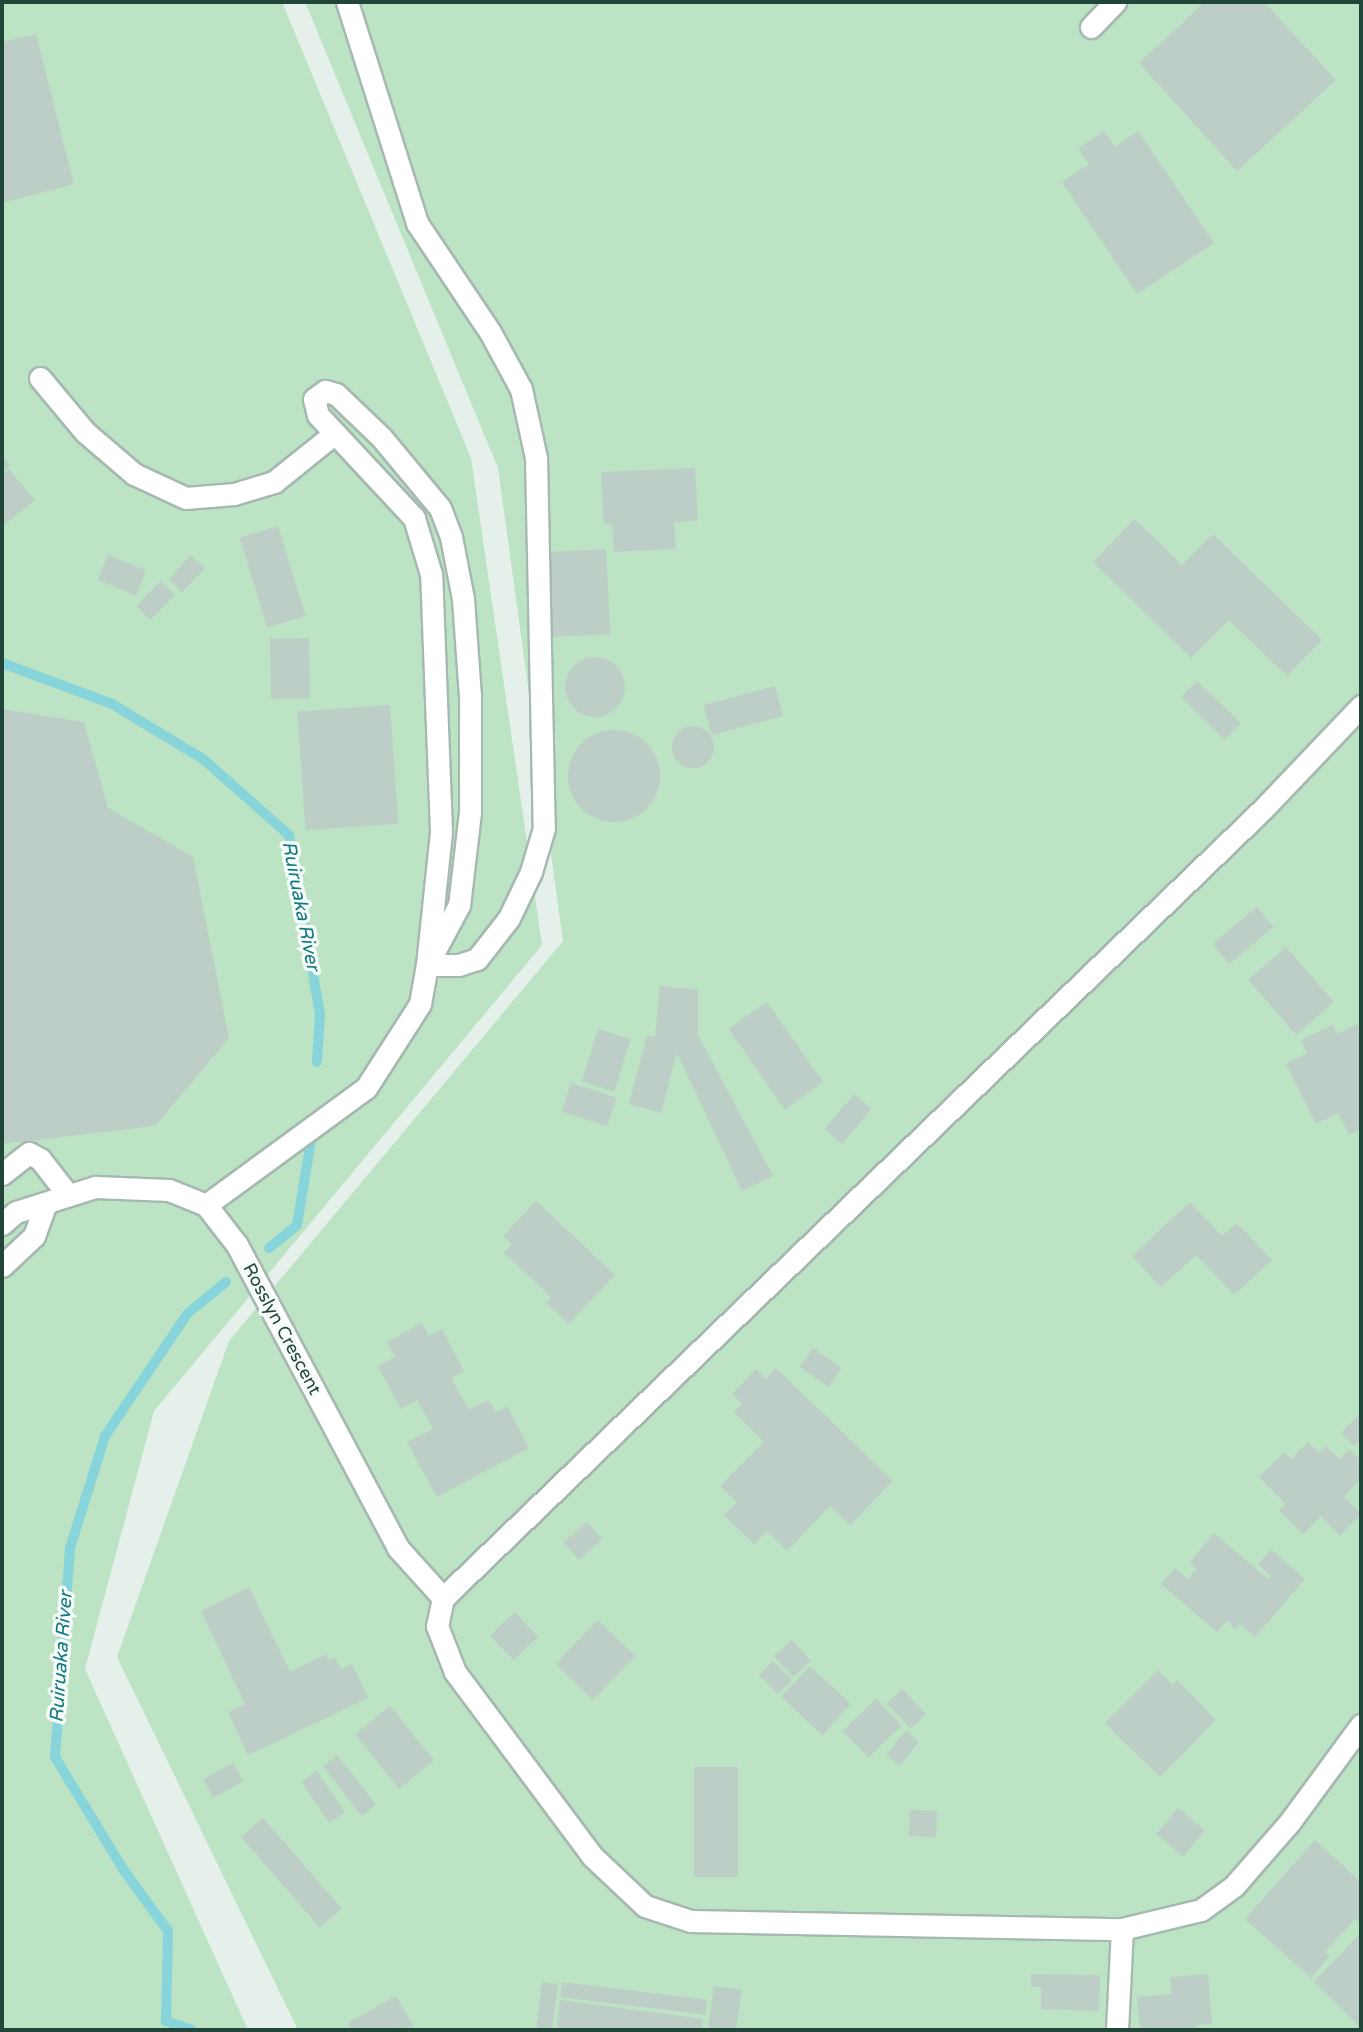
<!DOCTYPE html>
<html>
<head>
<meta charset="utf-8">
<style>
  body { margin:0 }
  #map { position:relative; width:1363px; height:2032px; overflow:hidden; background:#e5f0ea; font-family:"Varela Round",sans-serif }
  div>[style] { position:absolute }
  .green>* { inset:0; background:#bce3c3 }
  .stream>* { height:10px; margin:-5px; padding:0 5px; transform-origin:5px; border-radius:5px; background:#87d5db }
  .building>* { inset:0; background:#bdcec6; transform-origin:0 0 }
  .round { border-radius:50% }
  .roads { filter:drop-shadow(2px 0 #a6b9b1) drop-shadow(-2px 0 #a6b9b1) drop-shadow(0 2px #a6b9b1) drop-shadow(0 -2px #a6b9b1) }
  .minor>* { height:21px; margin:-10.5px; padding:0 10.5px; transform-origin:10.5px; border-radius:10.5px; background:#fff }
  span { translate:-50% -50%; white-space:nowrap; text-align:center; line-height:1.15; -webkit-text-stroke:7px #f6fbf8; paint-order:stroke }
  .street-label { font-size:18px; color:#214538 }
  .water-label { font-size:19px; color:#127a83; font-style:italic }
  .frame { position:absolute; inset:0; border:4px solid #214538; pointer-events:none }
</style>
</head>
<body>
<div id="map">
  <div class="green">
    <div style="clip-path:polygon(2px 2px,282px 2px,471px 458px,542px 945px,154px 1411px,85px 1669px,248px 2030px,2px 2030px)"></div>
    <div style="clip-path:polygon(305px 2px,1361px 2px,1361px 2030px,298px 2030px,117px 1657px,229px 1341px,563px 941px,498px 468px)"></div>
  </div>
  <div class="stream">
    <div style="left:2px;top:663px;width:117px;rotate:20.4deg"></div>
    <div style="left:112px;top:704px;width:106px;rotate:31.1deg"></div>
    <div style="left:203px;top:759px;width:115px;rotate:41.5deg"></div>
    <div style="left:289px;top:835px;width:182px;rotate:80.2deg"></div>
    <div style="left:320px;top:1014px;width:48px;rotate:93.6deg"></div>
    <div style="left:269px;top:1248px;width:36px;rotate:-39deg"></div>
    <div style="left:297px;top:1225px;width:92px;rotate:-80.6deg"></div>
    <div style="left:192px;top:2030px;width:28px;rotate:-161deg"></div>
    <div style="left:166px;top:2021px;width:90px;rotate:-88.7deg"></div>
    <div style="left:168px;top:1931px;width:77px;rotate:-126deg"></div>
    <div style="left:123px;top:1869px;width:131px;rotate:-121.3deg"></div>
    <div style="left:55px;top:1757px;width:210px;rotate:-85.9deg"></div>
    <div style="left:70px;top:1548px;width:117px;rotate:-72.6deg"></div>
    <div style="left:105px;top:1436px;width:148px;rotate:-56deg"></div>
    <div style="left:188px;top:1313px;width:49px;rotate:-39.2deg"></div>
  </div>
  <div class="building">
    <div style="clip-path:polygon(1205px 2px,1264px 2px,1336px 80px,1237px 171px,1139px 63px)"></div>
    <div style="clip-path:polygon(36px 34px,74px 184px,2px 203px,2px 42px)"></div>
    <div style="clip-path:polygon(1104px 131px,1115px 147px,1138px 131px,1214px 243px,1137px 294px,1062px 182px,1089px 164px,1078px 148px)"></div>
    <div style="clip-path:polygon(2px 455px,10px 466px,2px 472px)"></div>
    <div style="clip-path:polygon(695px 468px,698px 521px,674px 522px,676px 549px,614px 552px,612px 524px,604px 525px,601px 472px)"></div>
    <div style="clip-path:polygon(9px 469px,35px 500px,2px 527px,2px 476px)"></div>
    <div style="clip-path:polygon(1135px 519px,1182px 565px,1213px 534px,1322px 640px,1287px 676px,1229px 620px,1191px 658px,1093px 562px)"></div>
    <div style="left:278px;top:526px;width:94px;height:40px;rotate:73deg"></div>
    <div style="left:606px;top:549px;width:85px;height:61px;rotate:87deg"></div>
    <div style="left:108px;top:555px;width:41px;height:27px;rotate:22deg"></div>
    <div style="left:191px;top:555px;width:19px;height:33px;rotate:43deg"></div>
    <div style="left:161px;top:581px;width:20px;height:35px;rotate:45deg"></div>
    <div style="left:309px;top:638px;width:60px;height:39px;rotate:89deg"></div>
    <div class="round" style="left:565px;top:657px;width:60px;height:60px"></div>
    <div style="left:1197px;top:681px;width:61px;height:23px;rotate:44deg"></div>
    <div style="left:775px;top:686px;width:31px;height:74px;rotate:75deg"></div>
    <div style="left:390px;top:705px;width:119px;height:93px;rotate:86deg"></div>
    <div style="clip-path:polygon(2px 709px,84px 722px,108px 808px,193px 857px,229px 1038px,155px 1126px,2px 1144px)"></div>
    <div class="round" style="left:672px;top:726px;width:42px;height:42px"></div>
    <div class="round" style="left:568px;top:730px;width:92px;height:92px"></div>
    <div style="left:1257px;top:907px;width:26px;height:58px;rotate:50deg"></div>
    <div style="left:1286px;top:947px;width:73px;height:50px;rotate:49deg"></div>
    <div style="clip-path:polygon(660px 986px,698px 990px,698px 1035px,773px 1176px,742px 1191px,677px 1053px,661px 1113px,629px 1104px,647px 1035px,655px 1037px)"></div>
    <div style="left:767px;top:1002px;width:98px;height:47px;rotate:55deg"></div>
    <div style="clip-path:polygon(1357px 1024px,1361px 1033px,1361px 1129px,1349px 1135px,1338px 1113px,1316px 1124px,1286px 1064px,1307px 1053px,1301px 1040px,1333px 1025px,1337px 1034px)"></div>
    <div style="left:598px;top:1029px;width:34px;height:55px;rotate:17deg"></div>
    <div style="left:571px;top:1083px;width:48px;height:30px;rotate:18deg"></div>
    <div style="left:854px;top:1094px;width:23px;height:46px;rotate:40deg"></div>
    <div style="clip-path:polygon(536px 1201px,615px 1275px,569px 1324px,546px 1303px,551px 1297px,504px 1253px,512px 1244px,503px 1236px)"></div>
    <div style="clip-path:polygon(1190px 1202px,1222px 1236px,1237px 1223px,1272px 1260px,1234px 1295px,1196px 1255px,1161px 1287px,1132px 1256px)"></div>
    <div style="clip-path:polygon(422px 1323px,429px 1336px,442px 1329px,464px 1371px,451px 1378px,469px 1410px,489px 1400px,496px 1413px,507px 1406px,529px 1448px,437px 1497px,407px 1442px,433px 1429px,417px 1400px,401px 1409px,378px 1366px,395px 1357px,387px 1342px)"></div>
    <div style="left:813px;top:1348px;width:35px;height:23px;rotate:35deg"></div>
    <div style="clip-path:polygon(776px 1368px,893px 1481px,850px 1525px,830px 1506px,787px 1551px,767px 1531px,754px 1544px,724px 1515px,737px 1502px,720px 1486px,764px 1442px,734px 1412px,742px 1403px,732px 1394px,756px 1369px,766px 1379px)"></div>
    <div style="clip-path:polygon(1361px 1413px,1361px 1440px,1354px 1446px,1341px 1433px)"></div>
    <div style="clip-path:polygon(1308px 1442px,1319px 1453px,1326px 1446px,1339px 1459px,1349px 1449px,1361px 1461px,1361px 1479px,1344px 1497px,1361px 1514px,1340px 1536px,1321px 1516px,1303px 1534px,1279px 1510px,1286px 1504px,1259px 1477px,1284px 1452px,1291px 1459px)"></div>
    <div style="left:587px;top:1522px;width:23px;height:31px;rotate:49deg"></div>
    <div style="clip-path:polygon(1214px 1533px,1268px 1579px,1271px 1576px,1258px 1564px,1271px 1549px,1305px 1579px,1255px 1637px,1239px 1624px,1235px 1629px,1227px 1621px,1217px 1632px,1161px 1584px,1175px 1568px,1187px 1579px,1197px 1569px,1189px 1563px)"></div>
    <div style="clip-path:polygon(249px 1587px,290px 1672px,326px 1654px,329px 1660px,335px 1657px,341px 1670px,352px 1664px,368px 1698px,248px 1755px,228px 1712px,245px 1704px,201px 1611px)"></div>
    <div style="left:515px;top:1612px;width:34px;height:34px;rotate:47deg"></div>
    <div style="left:598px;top:1620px;width:52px;height:61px;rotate:44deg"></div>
    <div style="left:792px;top:1640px;width:28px;height:24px;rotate:48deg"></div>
    <div style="left:773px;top:1661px;width:27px;height:20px;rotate:45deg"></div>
    <div style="left:810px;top:1666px;width:56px;height:42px;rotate:43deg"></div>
    <div style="clip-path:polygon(1158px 1670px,1173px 1685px,1177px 1680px,1216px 1720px,1160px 1777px,1105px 1723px)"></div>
    <div style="left:902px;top:1689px;width:35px;height:21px;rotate:46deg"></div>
    <div style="left:876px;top:1699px;width:37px;height:46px;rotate:46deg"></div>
    <div style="left:390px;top:1706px;width:70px;height:45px;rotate:51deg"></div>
    <div style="left:906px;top:1731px;width:17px;height:31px;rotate:40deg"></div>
    <div style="left:337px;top:1755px;width:63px;height:18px;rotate:52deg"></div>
    <div style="left:233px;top:1763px;width:21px;height:34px;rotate:61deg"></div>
    <div style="left:694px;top:1767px;width:44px;height:110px"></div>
    <div style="left:317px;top:1771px;width:50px;height:19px;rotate:56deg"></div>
    <div style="left:1178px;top:1808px;width:35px;height:34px;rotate:40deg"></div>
    <div style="left:910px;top:1810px;width:27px;height:26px;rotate:2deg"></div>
    <div style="left:263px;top:1818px;width:120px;height:29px;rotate:49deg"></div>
    <div style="clip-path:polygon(1315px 1840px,1361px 1882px,1361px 1924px,1355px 1919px,1325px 1952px,1330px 1956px,1311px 1978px,1245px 1919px)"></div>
    <div style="clip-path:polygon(1361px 1933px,1361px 2028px,1314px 1982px)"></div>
    <div style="clip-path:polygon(1031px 1974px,1100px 1975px,1099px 2011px,1041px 2009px,1041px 1987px,1031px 1987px)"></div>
    <div style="clip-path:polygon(1208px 1974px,1212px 2024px,1196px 2025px,1196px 2030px,1140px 2030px,1137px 1997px,1172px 1994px,1170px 1977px)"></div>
    <div style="left:542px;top:1982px;width:16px;height:48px;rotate:7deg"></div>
    <div style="left:562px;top:1982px;width:146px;height:15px;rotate:7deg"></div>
    <div style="left:714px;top:1986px;width:28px;height:44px;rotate:8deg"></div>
    <div style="clip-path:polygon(396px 1996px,414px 2027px,352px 2030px,348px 2023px)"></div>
    <div style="clip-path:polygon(560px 2000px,703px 2019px,701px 2030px,556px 2030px)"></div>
  </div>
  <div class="roads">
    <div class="minor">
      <div style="left:347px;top:2px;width:232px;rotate:72.4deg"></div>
      <div style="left:417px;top:223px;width:131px;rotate:56.2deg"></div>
      <div style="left:490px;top:332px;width:65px;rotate:61.5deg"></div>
      <div style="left:521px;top:389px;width:71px;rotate:77.7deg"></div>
      <div style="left:536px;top:458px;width:370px;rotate:88.8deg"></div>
      <div style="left:544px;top:828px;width:46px;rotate:106.5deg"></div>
      <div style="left:531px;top:872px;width:51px;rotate:115.6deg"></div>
      <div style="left:509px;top:918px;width:52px;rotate:128deg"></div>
      <div style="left:477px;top:959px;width:19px;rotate:162deg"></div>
      <div style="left:459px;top:965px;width:32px;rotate:180deg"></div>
      <div style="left:1091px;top:27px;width:35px;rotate:-46deg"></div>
      <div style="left:40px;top:378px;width:70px;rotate:50.2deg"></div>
      <div style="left:85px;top:432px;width:65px;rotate:40.6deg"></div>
      <div style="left:134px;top:474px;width:57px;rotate:24.8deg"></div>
      <div style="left:186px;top:498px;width:48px;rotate:-4.8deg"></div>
      <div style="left:234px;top:494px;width:42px;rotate:-16.7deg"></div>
      <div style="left:274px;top:482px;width:78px;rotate:-38.8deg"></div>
      <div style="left:1361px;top:706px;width:142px;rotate:133.6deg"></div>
      <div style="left:1263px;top:809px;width:1138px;rotate:136.1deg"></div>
      <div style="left:443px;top:1598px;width:29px;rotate:102deg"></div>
      <div style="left:437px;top:1626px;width:49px;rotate:68.6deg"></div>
      <div style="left:455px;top:1672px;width:229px;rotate:53.3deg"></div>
      <div style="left:592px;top:1856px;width:73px;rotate:43.3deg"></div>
      <div style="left:645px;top:1906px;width:48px;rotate:18.1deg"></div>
      <div style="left:691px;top:1921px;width:431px;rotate:1.1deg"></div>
      <div style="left:1122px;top:1929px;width:81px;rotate:-13.5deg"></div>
      <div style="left:1201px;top:1910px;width:41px;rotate:-36deg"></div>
      <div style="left:1234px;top:1886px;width:84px;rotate:-48.9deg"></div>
      <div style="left:1289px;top:1823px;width:122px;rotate:-53.7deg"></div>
      <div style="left:2px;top:1174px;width:34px;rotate:-38deg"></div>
      <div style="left:29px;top:1153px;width:13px;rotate:29deg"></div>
      <div style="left:40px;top:1159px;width:46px;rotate:52.1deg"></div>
      <div style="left:206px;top:1205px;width:198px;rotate:-36.2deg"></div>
      <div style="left:366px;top:1088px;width:100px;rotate:-57.3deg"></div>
      <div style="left:420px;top:1004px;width:40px;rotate:-80deg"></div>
      <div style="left:427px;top:965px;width:135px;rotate:-84deg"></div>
      <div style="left:441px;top:831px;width:257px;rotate:-92.2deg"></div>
      <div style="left:431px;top:574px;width:59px;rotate:-106.9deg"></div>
      <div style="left:414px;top:518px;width:141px;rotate:-133deg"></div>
      <div style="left:318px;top:415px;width:16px;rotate:-104deg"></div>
      <div style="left:314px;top:399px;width:14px;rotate:-36deg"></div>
      <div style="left:325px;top:391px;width:11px;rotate:15deg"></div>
      <div style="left:336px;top:394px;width:62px;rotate:43.7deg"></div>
      <div style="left:381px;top:437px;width:92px;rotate:50.3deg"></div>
      <div style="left:440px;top:508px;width:31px;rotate:69deg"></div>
      <div style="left:451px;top:537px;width:63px;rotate:79deg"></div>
      <div style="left:463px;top:599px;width:97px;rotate:85.9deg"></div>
      <div style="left:470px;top:696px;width:116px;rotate:90deg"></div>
      <div style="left:470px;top:812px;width:94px;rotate:96.7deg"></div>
      <div style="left:459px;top:905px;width:68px;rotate:118.1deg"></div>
      <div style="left:2px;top:1224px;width:18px;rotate:-41deg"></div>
      <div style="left:16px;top:1212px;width:83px;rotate:-17.6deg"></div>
      <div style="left:95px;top:1187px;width:74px;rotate:2.3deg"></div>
      <div style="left:169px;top:1190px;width:40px;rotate:22deg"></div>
      <div style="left:206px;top:1205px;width:51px;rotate:52.2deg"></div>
      <div style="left:237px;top:1245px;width:343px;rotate:62deg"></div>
      <div style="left:398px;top:1548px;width:67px;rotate:48deg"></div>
      <div style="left:2px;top:1266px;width:44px;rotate:-43.2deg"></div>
      <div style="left:34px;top:1236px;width:32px;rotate:-70deg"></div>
      <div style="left:1117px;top:2030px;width:101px;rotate:-87.2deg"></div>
    </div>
  </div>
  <div class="street-label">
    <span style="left:282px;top:1329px;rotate:62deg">Rosslyn Crescent</span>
  </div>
  <div class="water-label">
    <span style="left:300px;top:906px;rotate:79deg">Ruiruaka River</span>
    <span style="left:62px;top:1657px;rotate:-86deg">Ruiruaka River</span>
  </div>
  <div class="frame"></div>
</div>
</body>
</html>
